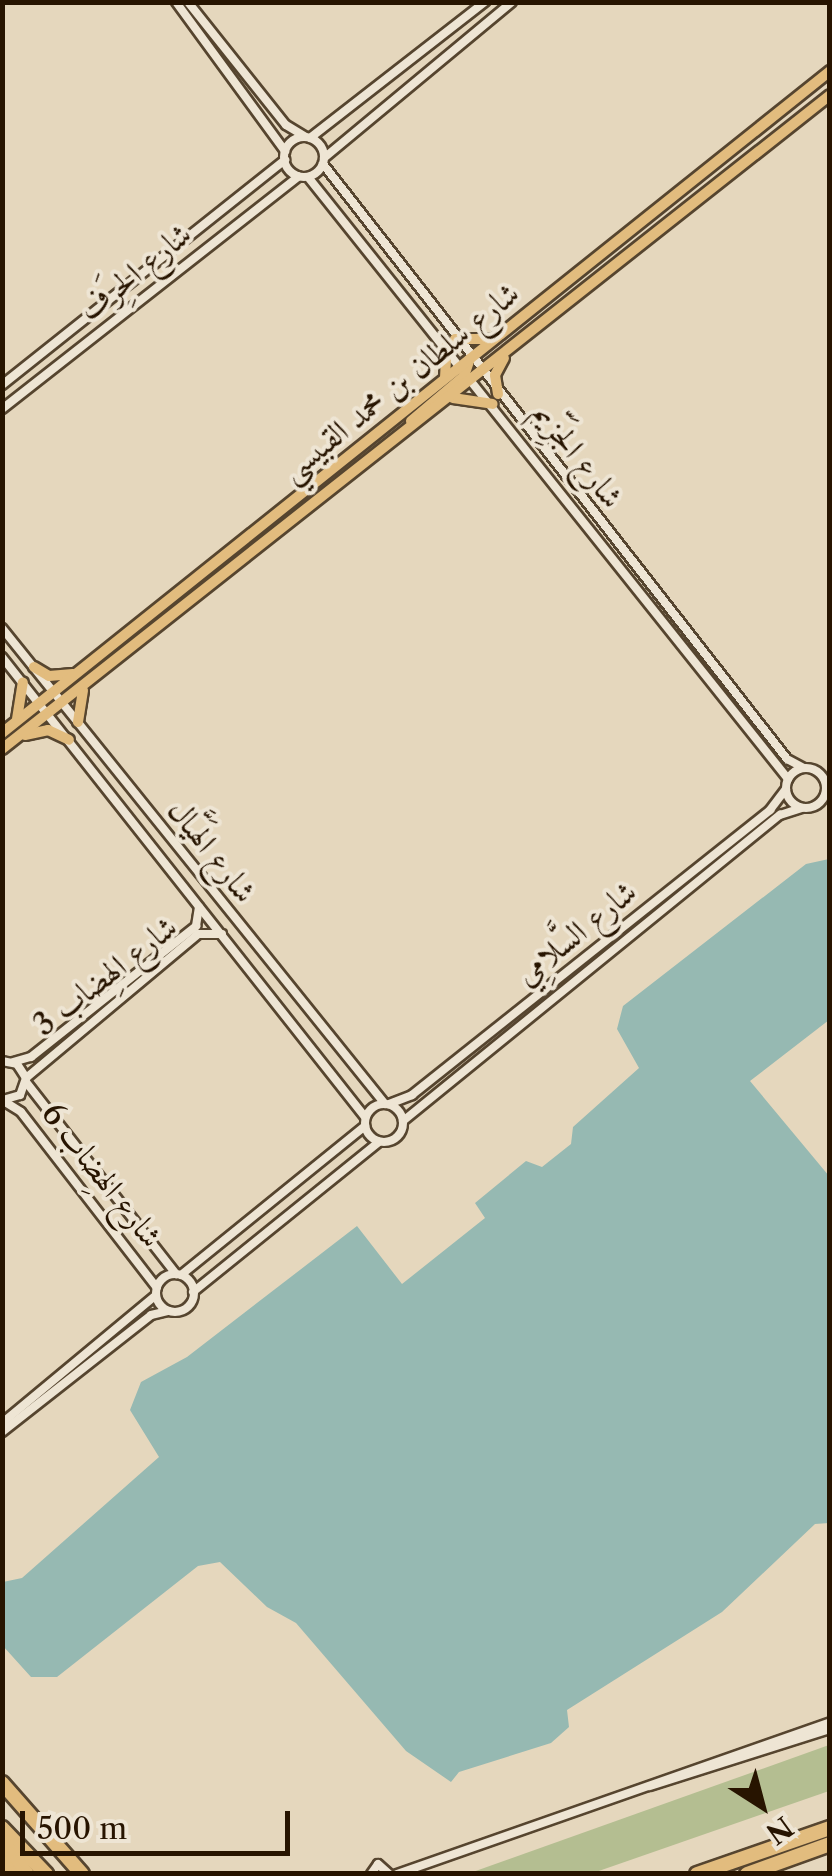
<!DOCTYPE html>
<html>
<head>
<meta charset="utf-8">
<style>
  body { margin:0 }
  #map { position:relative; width:832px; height:1876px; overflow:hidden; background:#e5d7bd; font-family:"Libre Caslon Text",Amiri,serif }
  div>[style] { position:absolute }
  .green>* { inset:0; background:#b4be91 }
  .water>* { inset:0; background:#96b9b2 }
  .roads { filter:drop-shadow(2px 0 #56452f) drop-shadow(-2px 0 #56452f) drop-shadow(0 2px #56452f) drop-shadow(0 -2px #56452f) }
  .minor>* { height:8px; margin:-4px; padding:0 4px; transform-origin:4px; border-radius:4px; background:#eee5d4 }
  .minor>.ring { margin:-4px; padding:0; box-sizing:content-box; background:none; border:8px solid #eee5d4; border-radius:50% }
  .major>* { height:10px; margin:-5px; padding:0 5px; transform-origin:5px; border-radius:5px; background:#e2bc7e }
  .highway>* { height:14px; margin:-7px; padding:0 7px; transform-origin:7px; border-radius:7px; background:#e2bc7e }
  span { translate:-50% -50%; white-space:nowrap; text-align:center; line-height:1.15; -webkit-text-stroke:8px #eee5d4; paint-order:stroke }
  .street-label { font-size:32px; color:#271400 }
  .frame { position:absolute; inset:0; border:5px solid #271400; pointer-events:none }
  .north { position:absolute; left:712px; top:1756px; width:100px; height:100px; -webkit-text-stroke:8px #eee5d4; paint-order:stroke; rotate:144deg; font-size:28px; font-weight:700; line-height:40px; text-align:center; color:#271400 }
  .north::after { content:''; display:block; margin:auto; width:35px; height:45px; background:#271400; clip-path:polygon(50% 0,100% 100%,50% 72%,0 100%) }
  .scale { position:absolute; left:20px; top:1811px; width:270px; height:45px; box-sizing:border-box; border:5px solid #271400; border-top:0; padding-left:12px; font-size:30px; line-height:35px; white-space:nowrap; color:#271400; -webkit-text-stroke:8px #eee5d4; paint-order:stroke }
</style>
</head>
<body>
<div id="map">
  <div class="green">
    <div style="clip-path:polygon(829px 1745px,829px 1791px,593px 1873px,470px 1873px)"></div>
  </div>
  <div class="water">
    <div style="clip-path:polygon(829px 859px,829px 1020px,750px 1081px,829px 1176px,829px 1523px,815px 1524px,722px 1612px,567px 1710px,569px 1727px,551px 1743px,459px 1772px,451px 1782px,406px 1751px,296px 1623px,267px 1607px,220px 1562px,198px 1566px,57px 1677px,31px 1677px,3px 1646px,3px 1582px,22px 1578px,159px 1457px,130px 1410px,141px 1382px,187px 1357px,357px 1226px,402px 1284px,485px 1218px,475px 1203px,526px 1161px,542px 1167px,571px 1144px,573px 1127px,639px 1068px,617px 1029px,623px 1006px,806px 864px)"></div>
  </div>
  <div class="roads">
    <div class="minor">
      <div style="left:176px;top:2px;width:185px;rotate:53.8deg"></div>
      <div style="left:188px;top:2px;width:157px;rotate:51.5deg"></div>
      <div style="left:286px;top:125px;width:23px;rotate:31deg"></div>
      <div class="ring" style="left:284px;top:137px;width:32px;height:32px"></div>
      <div style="left:310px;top:138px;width:222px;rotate:-37.9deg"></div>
      <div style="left:324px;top:158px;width:244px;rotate:-39.7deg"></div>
      <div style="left:323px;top:164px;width:755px;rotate:52.05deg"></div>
      <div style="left:787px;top:759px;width:19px;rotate:28deg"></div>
      <div style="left:308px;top:177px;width:770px;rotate:51.43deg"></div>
      <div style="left:2px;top:385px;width:362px;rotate:-38.5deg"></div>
      <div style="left:2px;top:409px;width:377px;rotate:-38.1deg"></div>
      <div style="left:2px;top:628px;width:611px;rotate:51.18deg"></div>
      <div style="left:2px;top:657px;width:586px;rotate:51.72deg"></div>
      <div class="ring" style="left:786px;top:768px;width:32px;height:32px"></div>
      <div style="left:2px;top:1061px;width:15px;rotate:11deg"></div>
      <div style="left:17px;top:1064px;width:17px;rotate:57deg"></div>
      <div style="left:26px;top:1078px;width:18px;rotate:109deg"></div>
      <div style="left:20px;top:1095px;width:19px;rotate:164deg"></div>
      <div style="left:13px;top:1062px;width:19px;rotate:-16deg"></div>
      <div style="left:31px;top:1057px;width:211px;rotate:-38.4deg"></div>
      <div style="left:196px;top:926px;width:19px;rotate:-81deg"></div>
      <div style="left:26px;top:1078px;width:224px;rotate:-39.9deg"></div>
      <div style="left:198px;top:934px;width:24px"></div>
      <div style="left:26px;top:1082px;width:244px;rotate:52deg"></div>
      <div style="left:2px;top:1100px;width:22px;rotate:32deg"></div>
      <div style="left:21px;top:1112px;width:222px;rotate:52.3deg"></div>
      <div class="ring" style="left:365px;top:1104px;width:30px;height:30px"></div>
      <div style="left:389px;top:1104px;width:25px;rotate:-21deg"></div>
      <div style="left:412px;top:1095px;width:458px;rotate:-38.5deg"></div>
      <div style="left:770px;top:810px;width:26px;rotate:-53deg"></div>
      <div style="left:403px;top:1121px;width:486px;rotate:-39.1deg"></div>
      <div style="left:780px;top:815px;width:23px;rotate:-18deg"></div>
      <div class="ring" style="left:156px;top:1274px;width:30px;height:30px"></div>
      <div style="left:181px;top:1275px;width:237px;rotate:-39deg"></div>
      <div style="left:193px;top:1292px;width:239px;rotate:-38.9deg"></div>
      <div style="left:2px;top:1423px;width:200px;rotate:-39.7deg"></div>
      <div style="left:2px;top:1432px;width:189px;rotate:-38.1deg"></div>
      <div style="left:151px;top:1315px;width:18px;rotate:-13deg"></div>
      <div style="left:650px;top:1786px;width:189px;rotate:-17.6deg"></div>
      <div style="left:371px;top:1874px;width:12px;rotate:-55deg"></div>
      <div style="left:378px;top:1864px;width:15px;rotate:42deg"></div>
      <div style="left:397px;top:1874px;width:459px;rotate:-19.3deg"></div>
    </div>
    <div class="major">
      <div style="left:455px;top:339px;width:39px"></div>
      <div style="left:445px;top:378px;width:33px;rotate:-87deg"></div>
      <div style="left:498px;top:394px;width:19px;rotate:-99deg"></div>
      <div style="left:495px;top:375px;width:19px;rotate:-62deg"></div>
      <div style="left:453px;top:398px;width:40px;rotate:8.5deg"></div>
      <div style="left:411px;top:421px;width:70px;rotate:-40.3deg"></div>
      <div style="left:464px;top:376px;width:18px;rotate:-71deg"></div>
      <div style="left:34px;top:667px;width:17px;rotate:31deg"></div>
      <div style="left:49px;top:676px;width:24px;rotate:-5deg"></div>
      <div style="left:17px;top:719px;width:37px;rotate:-81deg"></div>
      <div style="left:78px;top:722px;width:32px;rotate:-81deg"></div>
      <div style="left:2px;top:733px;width:1060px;rotate:-38.64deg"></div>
      <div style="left:25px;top:735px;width:24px;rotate:-12deg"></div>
      <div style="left:48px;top:730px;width:23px;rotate:25deg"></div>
      <div style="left:2px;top:749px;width:1055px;rotate:-38.3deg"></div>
    </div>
    <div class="highway">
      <div style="left:2px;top:1783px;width:121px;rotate:48.7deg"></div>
      <div style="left:2px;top:1828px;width:64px;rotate:46.3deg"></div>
      <div style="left:2px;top:1841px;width:41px;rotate:52.9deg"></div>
      <div style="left:2px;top:1862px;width:15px;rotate:53deg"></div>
      <div style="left:697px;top:1874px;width:141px;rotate:-19.1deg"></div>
      <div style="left:747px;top:1874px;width:88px;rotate:-19.9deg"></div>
    </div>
  </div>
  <div class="street-label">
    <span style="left:135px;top:272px;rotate:-39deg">شارع الحِرَف</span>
    <span style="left:400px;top:382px;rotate:-39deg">شارع سلطان بن محمد القبيسي</span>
    <span style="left:578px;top:455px;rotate:52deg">شارع الجَزِّيم</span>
    <span style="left:212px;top:851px;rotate:52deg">شارع الهَيَّال</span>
    <span style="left:576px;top:933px;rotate:-39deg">شارع السَّلامِي</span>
    <span style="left:105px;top:976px;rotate:-38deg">شارع الهِضاب 3</span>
    <span style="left:102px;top:1175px;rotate:52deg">شارع الهِضاب 6</span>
  </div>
  <div class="frame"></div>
  <div class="north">N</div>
  <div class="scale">500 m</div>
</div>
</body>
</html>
